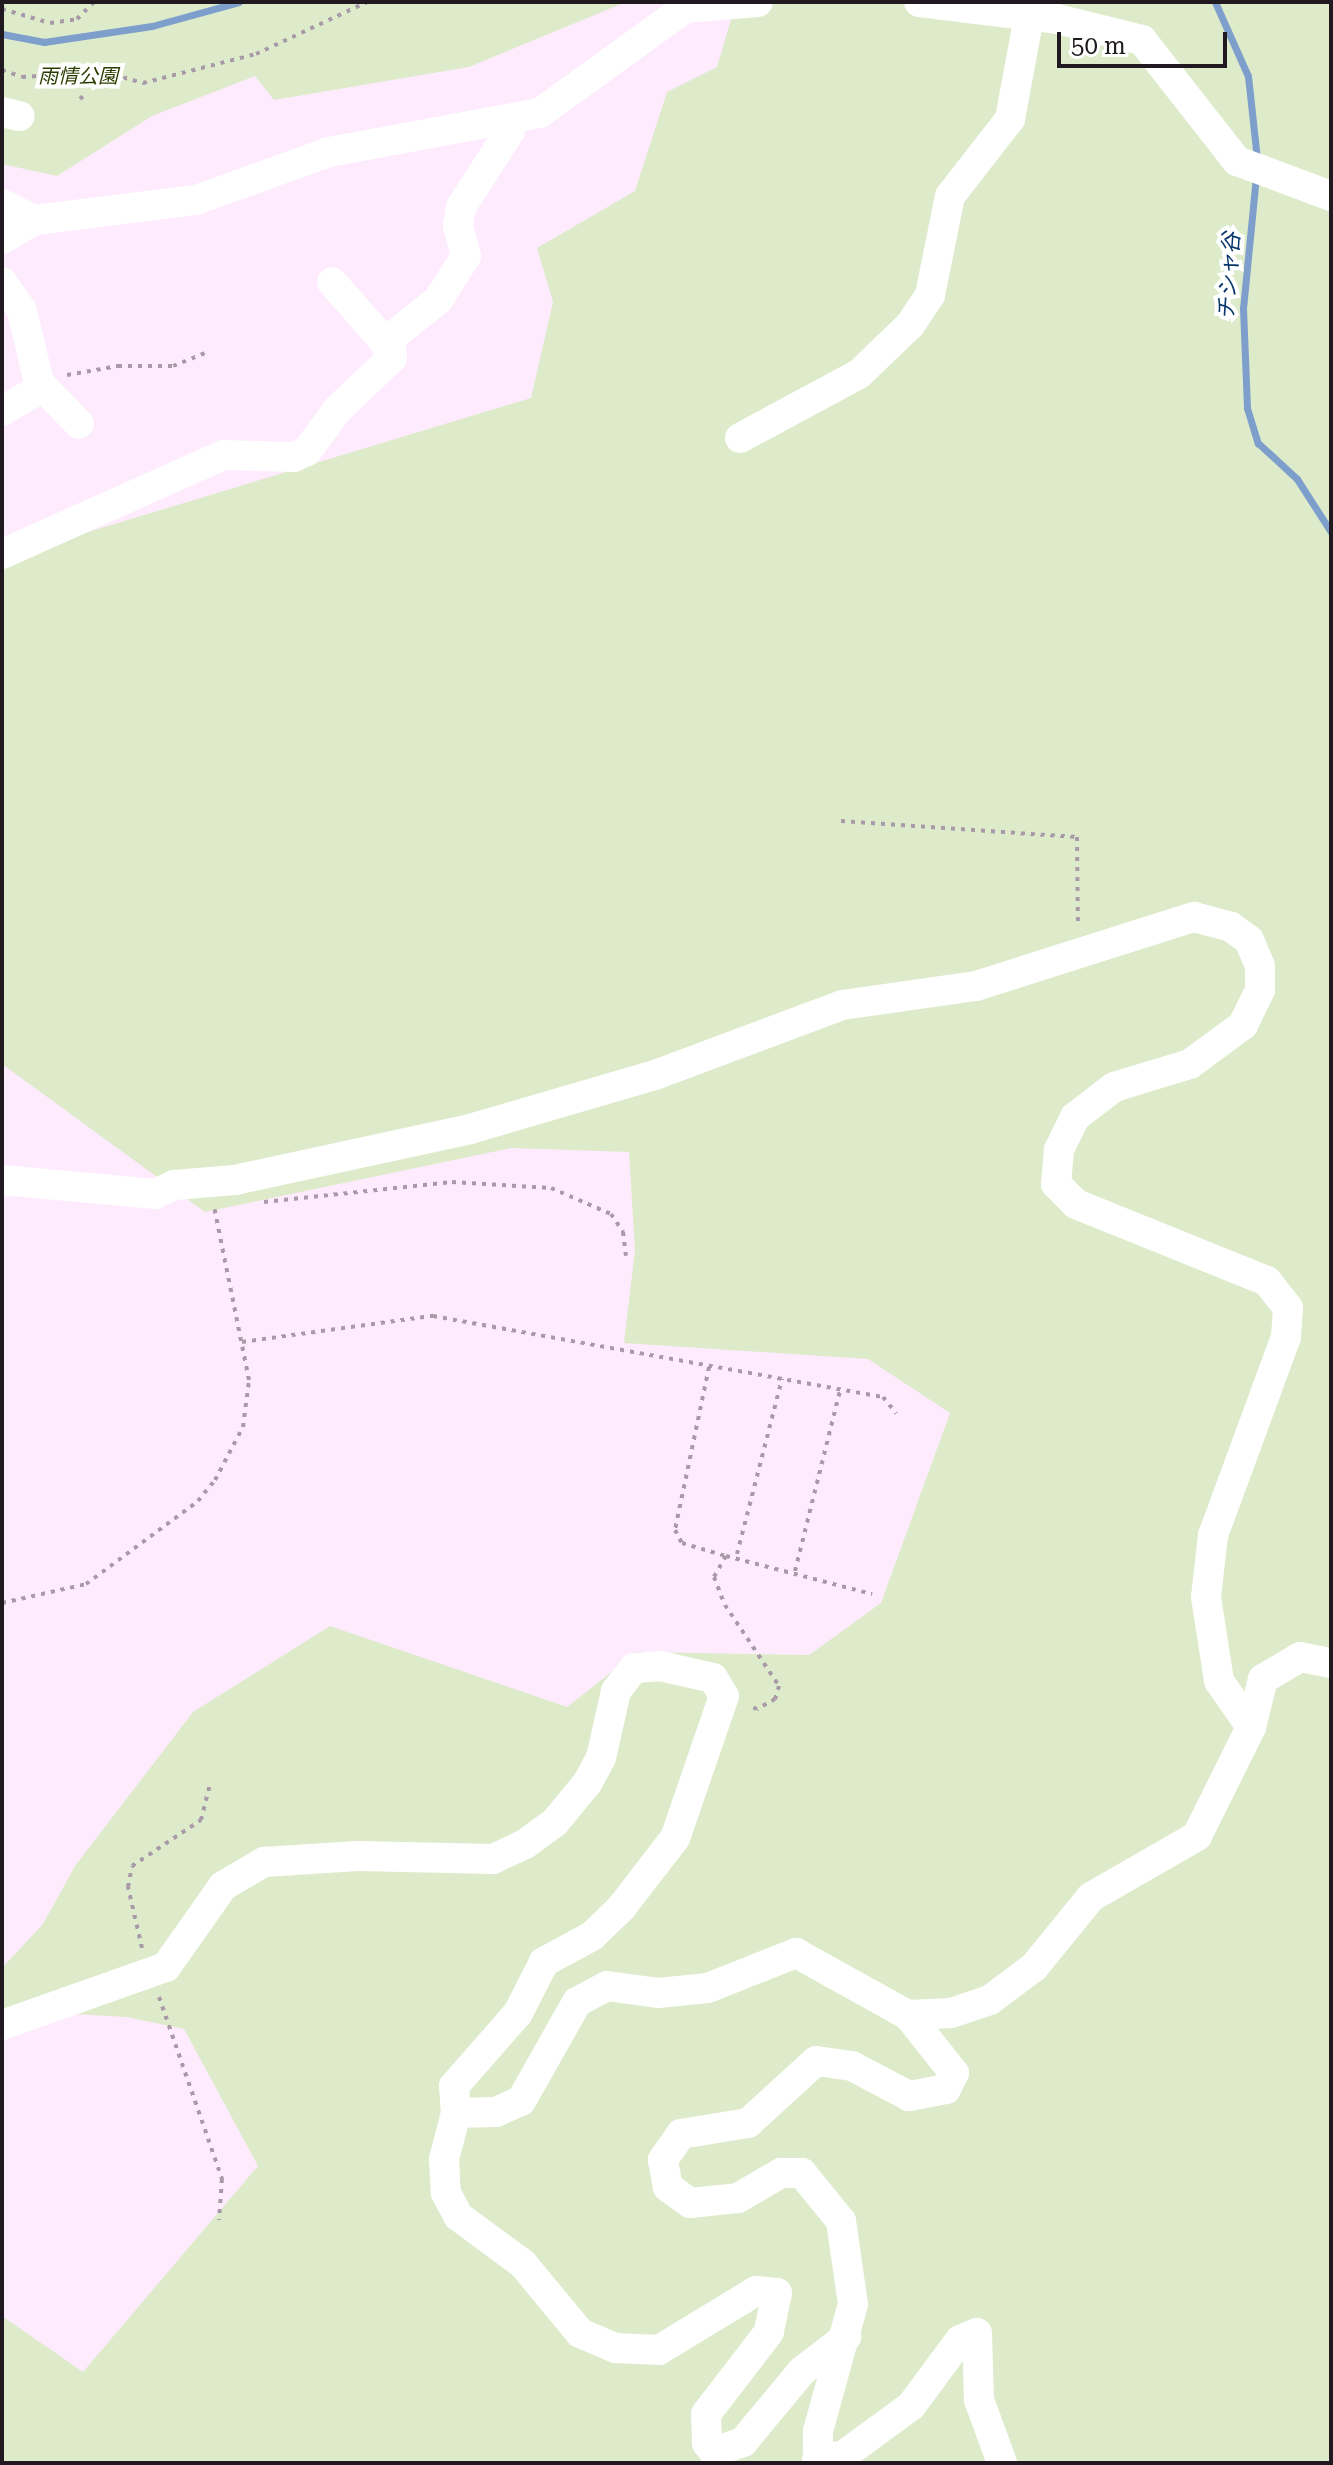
<!DOCTYPE html>
<html>
<head>
<meta charset="utf-8">
<style>
  body { margin:0 }
  #map { position:relative; width:1333px; height:2465px; overflow:hidden; background:#feebfe; font-family:"Roboto Serif","Noto Sans JP",serif }
  div>[style] { position:absolute }
  .green>* { inset:0; background:#ddebca }
  .stream>* { height:7px; margin:-3.5px; padding:0 3.5px; transform-origin:3.5px; border-radius:3.5px; background:#7e9fcc }
  .path>* { height:4px; margin-top:-2px; transform-origin:0; background:repeating-linear-gradient(90deg,#a89aa8 0 4px,transparent 0 10px) }
  .minor>* { height:30px; margin:-15px; padding:0 15px; transform-origin:15px; border-radius:15px; background:#fff }
  span { translate:-50% -50%; white-space:nowrap; text-align:center; line-height:1.15; -webkit-text-stroke:8px #fff; paint-order:stroke }
  .park-label { font-size:20px; color:#2c3e01; font-style:italic }
  .water-label { font-size:22px; color:#07356b; font-style:italic }
  .frame { position:absolute; inset:0; border:4px solid #201a20; pointer-events:none }
  .scale { position:absolute; left:1057px; top:32px; width:170px; height:36px; box-sizing:border-box; border:4px solid #201a20; border-top:0; padding-left:10px; font-size:24px; line-height:28px; white-space:nowrap; color:#201a20; -webkit-text-stroke:6px #fff; paint-order:stroke }
</style>
</head>
<body>
<div id="map">
  <div class="green">
    <div style="clip-path:polygon(2px 2px,626px 2px,469px 67px,274px 100px,255px 76px,152px 116px,57px 176px,2px 164px)"></div>
    <div style="clip-path:polygon(736px 2px,1331px 2px,1331px 2463px,2px 2463px,2px 2316px,83px 2372px,258px 2166px,184px 2029px,127px 2017px,2px 2010px,2px 1968px,43px 1924px,75px 1866px,193px 1712px,330px 1626px,567px 1707px,637px 1652px,809px 1655px,881px 1603px,950px 1413px,868px 1359px,624px 1343px,635px 1250px,629px 1152px,511px 1148px,205px 1212px,2px 1064px,2px 558px,531px 398px,553px 302px,537px 248px,635px 191px,667px 92px,717px 67px)"></div>
  </div>
  <div class="stream">
    <div style="left:1215px;top:2px;width:81px;rotate:66deg"></div>
    <div style="left:1248px;top:76px;width:83px;rotate:83.8deg"></div>
    <div style="left:2px;top:34px;width:43px;rotate:10.8deg"></div>
    <div style="left:44px;top:42px;width:109px;rotate:-8.4deg"></div>
    <div style="left:152px;top:26px;width:90px;rotate:-15.4deg"></div>
    <div style="left:1256px;top:176px;width:133px;rotate:95.6deg"></div>
    <div style="left:1243px;top:308px;width:100px;rotate:87.7deg"></div>
    <div style="left:1247px;top:408px;width:37px;rotate:73deg"></div>
    <div style="left:1258px;top:443px;width:53px;rotate:42.7deg"></div>
    <div style="left:1297px;top:479px;width:63px;rotate:57.3deg"></div>
  </div>
  <div class="path">
    <div style="left:2px;top:9px;width:50px;rotate:16.3deg"></div>
    <div style="left:50px;top:23px;width:27px;rotate:-8deg"></div>
    <div style="left:77px;top:19px;width:24px;rotate:-45deg"></div>
    <div style="left:2px;top:70px;width:21px;rotate:19deg"></div>
    <div style="left:22px;top:77px;width:82px;rotate:-3.5deg"></div>
    <div style="left:104px;top:72px;width:41px;rotate:15.8deg"></div>
    <div style="left:143px;top:83px;width:117px;rotate:-14.4deg"></div>
    <div style="left:256px;top:54px;width:123px;rotate:-25.1deg"></div>
    <div style="left:80px;top:99px;width:6px;rotate:-45deg"></div>
    <div style="left:67px;top:375px;width:52px;rotate:-10deg"></div>
    <div style="left:118px;top:366px;width:55px"></div>
    <div style="left:173px;top:366px;width:35px;rotate:-22deg"></div>
    <div style="left:841px;top:821px;width:237px;rotate:3.9deg"></div>
    <div style="left:1077px;top:837px;width:89px;rotate:89.4deg"></div>
    <div style="left:264px;top:1202px;width:189px;rotate:-6.1deg"></div>
    <div style="left:452px;top:1182px;width:99px;rotate:3.5deg"></div>
    <div style="left:551px;top:1188px;width:65px;rotate:23.4deg"></div>
    <div style="left:611px;top:1214px;width:22px;rotate:56deg"></div>
    <div style="left:623px;top:1232px;width:24px;rotate:83deg"></div>
    <div style="left:242px;top:1342px;width:193px;rotate:-7.8deg"></div>
    <div style="left:433px;top:1316px;width:457px;rotate:10.2deg"></div>
    <div style="left:883px;top:1397px;width:21px;rotate:51deg"></div>
    <div style="left:709px;top:1367px;width:167px;rotate:101.8deg"></div>
    <div style="left:675px;top:1530px;width:15px;rotate:62deg"></div>
    <div style="left:682px;top:1543px;width:46px;rotate:16.5deg"></div>
    <div style="left:726px;top:1556px;width:24px;rotate:120deg"></div>
    <div style="left:714px;top:1577px;width:30px;rotate:69deg"></div>
    <div style="left:725px;top:1605px;width:97px;rotate:56.3deg"></div>
    <div style="left:779px;top:1686px;width:14px;rotate:107deg"></div>
    <div style="left:775px;top:1699px;width:21px;rotate:151deg"></div>
    <div style="left:757px;top:1709px;width:9px;rotate:-159deg"></div>
    <div style="left:737px;top:1554px;width:181px;rotate:-75.6deg"></div>
    <div style="left:726px;top:1556px;width:151px;rotate:14.6deg"></div>
    <div style="left:795px;top:1571px;width:187px;rotate:-76deg"></div>
    <div style="left:2px;top:1603px;width:86px;rotate:-12.7deg"></div>
    <div style="left:86px;top:1584px;width:139px;rotate:-36.5deg"></div>
    <div style="left:198px;top:1501px;width:27px;rotate:-51deg"></div>
    <div style="left:215px;top:1480px;width:60px;rotate:-62.2deg"></div>
    <div style="left:243px;top:1427px;width:47px;rotate:-82.7deg"></div>
    <div style="left:249px;top:1380px;width:177px;rotate:-101.4deg"></div>
    <div style="left:142px;top:1948px;width:63px;rotate:-102.9deg"></div>
    <div style="left:128px;top:1887px;width:21px;rotate:-79deg"></div>
    <div style="left:132px;top:1866px;width:83px;rotate:-33.7deg"></div>
    <div style="left:201px;top:1820px;width:34px;rotate:-76deg"></div>
    <div style="left:159px;top:1997px;width:193px;rotate:70.9deg"></div>
    <div style="left:222px;top:2179px;width:41px;rotate:94.2deg"></div>
  </div>
  <div class="minor">
    <div style="left:919px;top:2px;width:139px;rotate:7deg"></div>
    <div style="left:1057px;top:19px;width:88px;rotate:13.9deg"></div>
    <div style="left:1142px;top:40px;width:154px;rotate:51.9deg"></div>
    <div style="left:1237px;top:161px;width:100px;rotate:20.4deg"></div>
    <div style="left:2px;top:112px;width:18px;rotate:13deg"></div>
    <div style="left:2px;top:204px;width:37px;rotate:26deg"></div>
    <div style="left:2px;top:239px;width:38px;rotate:-30deg"></div>
    <div style="left:35px;top:220px;width:162px;rotate:-7.1deg"></div>
    <div style="left:196px;top:200px;width:141px;rotate:-19.8deg"></div>
    <div style="left:329px;top:152px;width:215px;rotate:-10.5deg"></div>
    <div style="left:540px;top:113px;width:179px;rotate:-35.9deg"></div>
    <div style="left:685px;top:8px;width:73px;rotate:-4.7deg"></div>
    <div style="left:2px;top:282px;width:35px;rotate:55deg"></div>
    <div style="left:22px;top:311px;width:74px;rotate:76.7deg"></div>
    <div style="left:39px;top:383px;width:57px;rotate:45.7deg"></div>
    <div style="left:384px;top:343px;width:69px;rotate:-38.5deg"></div>
    <div style="left:438px;top:300px;width:52px;rotate:-57.5deg"></div>
    <div style="left:466px;top:256px;width:31px;rotate:-105deg"></div>
    <div style="left:458px;top:226px;width:19px;rotate:-81deg"></div>
    <div style="left:461px;top:207px;width:90px;rotate:-57.2deg"></div>
    <div style="left:510px;top:131px;width:12px;rotate:-90deg"></div>
    <div style="left:2px;top:411px;width:48px;rotate:-30.3deg"></div>
    <div style="left:740px;top:438px;width:135px;rotate:-28.3deg"></div>
    <div style="left:859px;top:374px;width:71px;rotate:-43.9deg"></div>
    <div style="left:910px;top:325px;width:36px;rotate:-56deg"></div>
    <div style="left:930px;top:295px;width:101px;rotate:-78.6deg"></div>
    <div style="left:950px;top:196px;width:98px;rotate:-52.1deg"></div>
    <div style="left:1010px;top:119px;width:105px;rotate:-79.5deg"></div>
    <div style="left:2px;top:554px;width:242px;rotate:-24.1deg"></div>
    <div style="left:223px;top:455px;width:71px;rotate:1.6deg"></div>
    <div style="left:294px;top:457px;width:14px;rotate:-25deg"></div>
    <div style="left:307px;top:451px;width:52px;rotate:-53.6deg"></div>
    <div style="left:338px;top:409px;width:74px;rotate:-43.4deg"></div>
    <div style="left:392px;top:358px;width:9px;rotate:-96deg"></div>
    <div style="left:391px;top:349px;width:89px;rotate:-131.4deg"></div>
    <div style="left:2px;top:1180px;width:154px;rotate:5.2deg"></div>
    <div style="left:155px;top:1194px;width:21px;rotate:-25deg"></div>
    <div style="left:174px;top:1185px;width:61px;rotate:-4.7deg"></div>
    <div style="left:235px;top:1180px;width:240px;rotate:-12.2deg"></div>
    <div style="left:470px;top:1129px;width:193px;rotate:-16.3deg"></div>
    <div style="left:655px;top:1075px;width:200px;rotate:-20.5deg"></div>
    <div style="left:842px;top:1005px;width:135px;rotate:-8.1deg"></div>
    <div style="left:976px;top:986px;width:229px;rotate:-17.6deg"></div>
    <div style="left:1194px;top:917px;width:38px;rotate:15deg"></div>
    <div style="left:1231px;top:927px;width:22px;rotate:36deg"></div>
    <div style="left:1249px;top:940px;width:28px;rotate:67deg"></div>
    <div style="left:1260px;top:966px;width:24px;rotate:90deg"></div>
    <div style="left:1260px;top:990px;width:39px;rotate:116deg"></div>
    <div style="left:1243px;top:1025px;width:66px;rotate:143.7deg"></div>
    <div style="left:1190px;top:1064px;width:79px;rotate:163.2deg"></div>
    <div style="left:1114px;top:1087px;width:49px;rotate:142.4deg"></div>
    <div style="left:1075px;top:1117px;width:37px;rotate:116deg"></div>
    <div style="left:1059px;top:1150px;width:34px;rotate:95deg"></div>
    <div style="left:1056px;top:1184px;width:28px;rotate:45deg"></div>
    <div style="left:1076px;top:1204px;width:206px;rotate:22deg"></div>
    <div style="left:1267px;top:1281px;width:34px;rotate:52deg"></div>
    <div style="left:1288px;top:1308px;width:29px;rotate:94deg"></div>
    <div style="left:1286px;top:1337px;width:211px;rotate:110.2deg"></div>
    <div style="left:1213px;top:1535px;width:62px;rotate:96.4deg"></div>
    <div style="left:1206px;top:1597px;width:85px;rotate:81.2deg"></div>
    <div style="left:1219px;top:1681px;width:56px;rotate:55.2deg"></div>
    <div style="left:908px;top:2015px;width:43px;rotate:-2.7deg"></div>
    <div style="left:951px;top:2013px;width:41px;rotate:-18.4deg"></div>
    <div style="left:990px;top:2000px;width:55px;rotate:-36.9deg"></div>
    <div style="left:1034px;top:1967px;width:90px;rotate:-50.8deg"></div>
    <div style="left:1091px;top:1897px;width:122px;rotate:-29.9deg"></div>
    <div style="left:1197px;top:1836px;width:122px;rotate:-63.6deg"></div>
    <div style="left:1251px;top:1727px;width:49px;rotate:-76deg"></div>
    <div style="left:1263px;top:1679px;width:43px;rotate:-30.7deg"></div>
    <div style="left:1300px;top:1657px;width:32px;rotate:11deg"></div>
    <div style="left:2px;top:2025px;width:174px;rotate:-19.5deg"></div>
    <div style="left:166px;top:1967px;width:99px;rotate:-54.9deg"></div>
    <div style="left:223px;top:1886px;width:48px;rotate:-30.3deg"></div>
    <div style="left:264px;top:1862px;width:94px;rotate:-3.7deg"></div>
    <div style="left:358px;top:1856px;width:135px;rotate:1.3deg"></div>
    <div style="left:493px;top:1859px;width:35px;rotate:-25deg"></div>
    <div style="left:525px;top:1844px;width:37px;rotate:-36deg"></div>
    <div style="left:555px;top:1822px;width:52px;rotate:-50.5deg"></div>
    <div style="left:588px;top:1782px;width:27px;rotate:-62deg"></div>
    <div style="left:601px;top:1758px;width:69px;rotate:-77.4deg"></div>
    <div style="left:616px;top:1691px;width:29px;rotate:-52deg"></div>
    <div style="left:634px;top:1668px;width:26px;rotate:-4deg"></div>
    <div style="left:660px;top:1666px;width:54px;rotate:12.8deg"></div>
    <div style="left:713px;top:1678px;width:21px;rotate:59deg"></div>
    <div style="left:724px;top:1696px;width:150px;rotate:109deg"></div>
    <div style="left:675px;top:1838px;width:88px;rotate:127.6deg"></div>
    <div style="left:621px;top:1908px;width:40px;rotate:136deg"></div>
    <div style="left:592px;top:1936px;width:55px;rotate:151.6deg"></div>
    <div style="left:544px;top:1962px;width:57px;rotate:117deg"></div>
    <div style="left:518px;top:2013px;width:97px;rotate:131.2deg"></div>
    <div style="left:454px;top:2086px;width:27px;rotate:86deg"></div>
    <div style="left:456px;top:2113px;width:48px;rotate:104.6deg"></div>
    <div style="left:444px;top:2159px;width:34px;rotate:87deg"></div>
    <div style="left:446px;top:2193px;width:26px;rotate:62deg"></div>
    <div style="left:458px;top:2216px;width:81px;rotate:36.4deg"></div>
    <div style="left:523px;top:2264px;width:89px;rotate:50.4deg"></div>
    <div style="left:580px;top:2333px;width:39px;rotate:23deg"></div>
    <div style="left:616px;top:2348px;width:43px;rotate:2.7deg"></div>
    <div style="left:659px;top:2350px;width:114px;rotate:-31.3deg"></div>
    <div style="left:756px;top:2291px;width:21px;rotate:5deg"></div>
    <div style="left:777px;top:2293px;width:40px;rotate:102deg"></div>
    <div style="left:769px;top:2332px;width:103px;rotate:127.5deg"></div>
    <div style="left:706px;top:2414px;width:29px;rotate:88deg"></div>
    <div style="left:707px;top:2443px;width:11px;rotate:52deg"></div>
    <div style="left:714px;top:2452px;width:31px;rotate:-19deg"></div>
    <div style="left:743px;top:2442px;width:92px;rotate:-50.3deg"></div>
    <div style="left:802px;top:2371px;width:56px;rotate:-37.7deg"></div>
    <div style="left:456px;top:2113px;width:40px;rotate:-1.4deg"></div>
    <div style="left:496px;top:2112px;width:27px;rotate:-24deg"></div>
    <div style="left:521px;top:2101px;width:114px;rotate:-60.5deg"></div>
    <div style="left:577px;top:2002px;width:34px;rotate:-28deg"></div>
    <div style="left:607px;top:1986px;width:51px;rotate:7.8deg"></div>
    <div style="left:658px;top:1993px;width:50px;rotate:-5.7deg"></div>
    <div style="left:708px;top:1988px;width:95px;rotate:-21.7deg"></div>
    <div style="left:796px;top:1953px;width:128px;rotate:29deg"></div>
    <div style="left:908px;top:2015px;width:74px;rotate:51.6deg"></div>
    <div style="left:954px;top:2073px;width:18px;rotate:117deg"></div>
    <div style="left:946px;top:2089px;width:38px;rotate:169deg"></div>
    <div style="left:909px;top:2096px;width:64px;rotate:-152.2deg"></div>
    <div style="left:852px;top:2066px;width:36px;rotate:-172deg"></div>
    <div style="left:816px;top:2061px;width:92px;rotate:137.6deg"></div>
    <div style="left:748px;top:2123px;width:68px;rotate:170.7deg"></div>
    <div style="left:681px;top:2134px;width:32px;rotate:125deg"></div>
    <div style="left:663px;top:2160px;width:27px;rotate:80deg"></div>
    <div style="left:668px;top:2187px;width:27px;rotate:36deg"></div>
    <div style="left:690px;top:2203px;width:48px;rotate:-5.9deg"></div>
    <div style="left:738px;top:2198px;width:50px;rotate:-30.2deg"></div>
    <div style="left:781px;top:2173px;width:21px"></div>
    <div style="left:802px;top:2173px;width:62px;rotate:50.9deg"></div>
    <div style="left:841px;top:2221px;width:84px;rotate:81.8deg"></div>
    <div style="left:853px;top:2304px;width:132px;rotate:105.4deg"></div>
    <div style="left:818px;top:2431px;width:32px;rotate:90deg"></div>
    <div style="left:817px;top:2460px;width:27px;rotate:-10deg"></div>
    <div style="left:844px;top:2455px;width:83px;rotate:-36.2deg"></div>
    <div style="left:911px;top:2406px;width:82px;rotate:-53.4deg"></div>
    <div style="left:960px;top:2340px;width:18px;rotate:-22deg"></div>
    <div style="left:977px;top:2333px;width:67px;rotate:88.3deg"></div>
    <div style="left:979px;top:2400px;width:67px;rotate:69.9deg"></div>
  </div>
  <div class="park-label">
    <span style="left:78px;top:76px">雨情公園</span>
  </div>
  <div class="water-label">
    <span style="left:1229px;top:276px;rotate:-86deg">チシャ谷</span>
  </div>
  <div class="frame"></div>
  <div class="scale">50 m</div>
</div>
</body>
</html>
